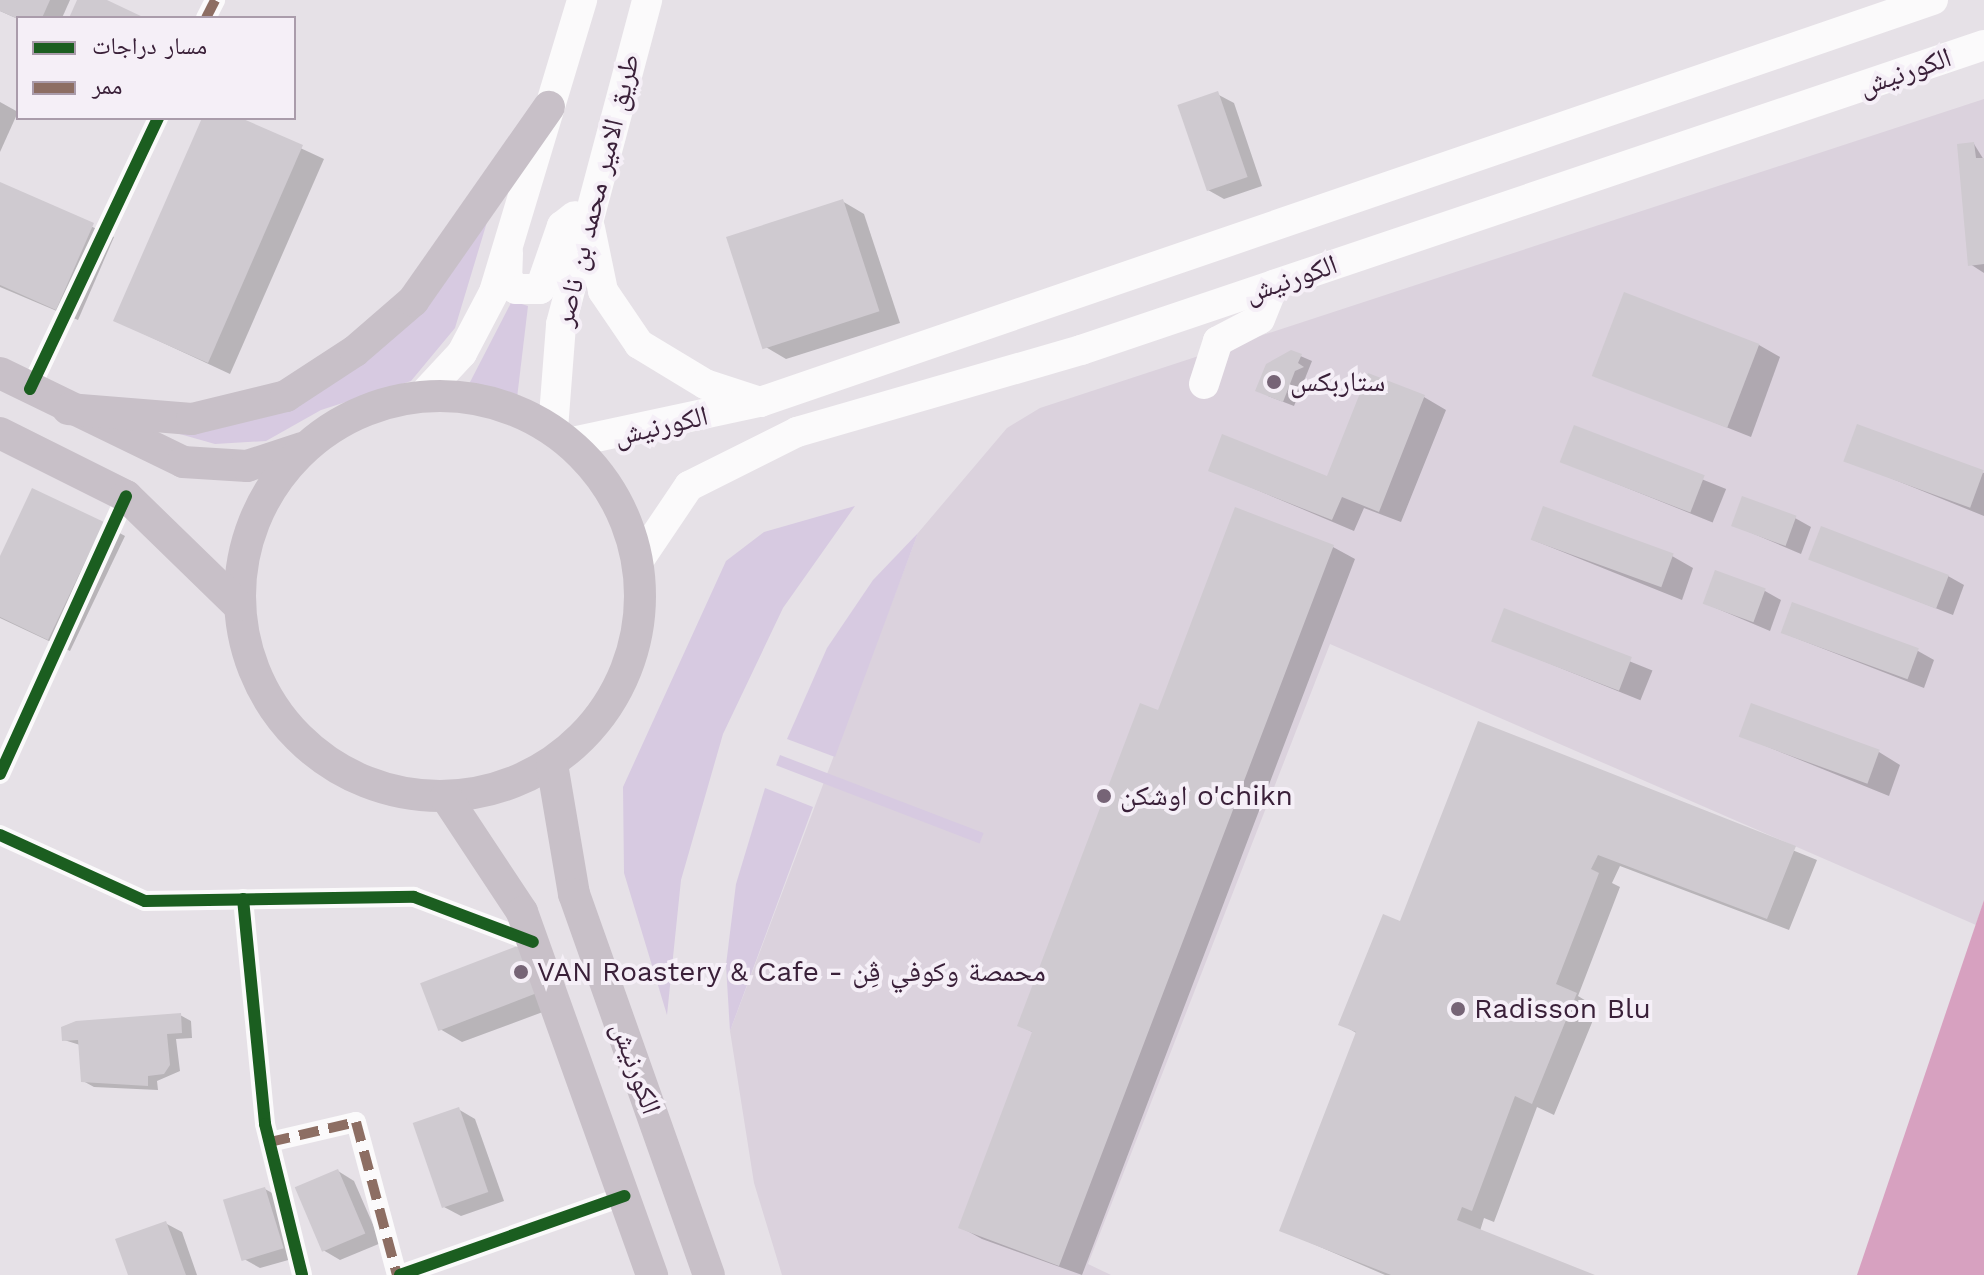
<!DOCTYPE html>
<html>
<head>
<meta charset="utf-8">
<style>
  body { margin:0 }
  #map { position:relative; width:1984px; height:1275px; overflow:hidden; background:#e6e1e7; font-family:"Work Sans","Noto Naskh Arabic",sans-serif }
  div>[style] { position:absolute }
  .built>* { inset:0; background:#dbd2dd }
  .green>* { inset:0; background:#d7cae1; transform-origin:0 0 }
  .water>* { inset:0; background:#d7a1c0 }
  .shadow>* { inset:0; background:#0003; transform-origin:0 0 }
  .building>* { inset:0; background:#cfcad0; transform-origin:0 0 }
  .minor>* { height:20px; margin:-10px; padding:0 10px; transform-origin:10px; border-radius:10px; background:#fbfafb }
  .secondary>* { height:30px; margin:-15px; padding:0 15px; transform-origin:15px; border-radius:15px; background:#fbfafb }
  .primary>* { height:32px; margin:-16px; padding:0 16px; transform-origin:16px; border-radius:16px; background:#c8c0c8 }
  .primary>.ring { margin:-16px; padding:0; box-sizing:content-box; background:none; border:32px solid #c8c0c8; border-radius:50% }
  .quiet>* { height:10px; margin-top:-5px; transform-origin:0; background:repeating-linear-gradient(90deg,#8d6e63 0 20px,transparent 0 30px) }
  .cycleway>* { height:12px; margin:-6px; padding:0 6px; transform-origin:6px; border-radius:6px; background:#1b5e20 }
  .dots>* { width:22px; height:22px; translate:-50% -50%; box-sizing:border-box; border:4px solid #f5eff7; border-radius:50% }
  span { translate:-50% -50%; white-space:nowrap; text-align:center; line-height:1.15; -webkit-text-stroke:8px #f5eff7; paint-order:stroke }
  .street-label { font-size:28px; color:#3a2039 }
  .poi-label { font-size:28px; color:#3a2039 }
  .left { translate:0 -50%; text-align:left }
  .legend { position:absolute; left:16px; top:16px; width:280px; height:104px; box-sizing:border-box; background:#f5eff7; border:2px solid #aa9cab; margin:0; padding:10px 14px; list-style:none; font-size:24px; color:#3a2039 }
  .legend li { display:flex; align-items:center; gap:16px; height:40px }
  .legend b { width:40px; border:2px solid #aa9cab }
</style>
</head>
<body>
<div id="map">
  <div class="built">
    <div style="clip-path:polygon(1984px 99px,1984px 900px,1976px 925px,1330px 644px,1088px 1264px,1111px 1275px,782px 1275px,754px 1183px,730px 1031px,918px 533px,1007px 428px,1040px 408px)"></div>
  </div>
  <div class="green">
    <div style="clip-path:polygon(487px 222px,455px 328px,411px 381px,321px 410px,266px 441px,215px 444px,155px 427px,216px 429px,262px 417px)"></div>
    <div style="clip-path:polygon(512px 301px,528px 306px,517px 398px,468px 386px)"></div>
    <div style="clip-path:polygon(855px 506px,783px 608px,723px 734px,681px 880px,667px 1015px,624px 873px,623px 787px,726px 561px,764px 532px)"></div>
    <div style="clip-path:polygon(918px 533px,835px 757px,787px 739px,827px 648px,873px 580px)"></div>
    <div style="left:780px;top:755px;width:218px;height:11px;rotate:21deg"></div>
    <div style="clip-path:polygon(765px 788px,813px 807px,730px 1031px,726px 965px,736px 884px)"></div>
  </div>
  <div class="water">
    <div style="clip-path:polygon(1984px 900px,1984px 1275px,1857px 1275px)"></div>
  </div>
  <div class="shadow">
    <div style="clip-path:polygon(0 0,70px 0,62px 18px,18px 19px,0 11px)"></div>
    <div style="clip-path:polygon(1217px 94px,1234px 103px,1262px 186px,1224px 199px,1208px 190px)"></div>
    <div style="clip-path:polygon(0 102px,18px 112px,0 152px)"></div>
    <div style="clip-path:polygon(204px 118px,236px 118px,324px 159px,230px 374px,116px 321px)"></div>
    <div style="clip-path:polygon(1974px 144px,1984px 160px,1984px 273px,1970px 264px)"></div>
    <div style="clip-path:polygon(0 184px,114px 237px,78px 320px,0 287px)"></div>
    <div style="clip-path:polygon(842px 201px,864px 214px,900px 323px,786px 359px,764px 346px)"></div>
    <div style="clip-path:polygon(1759px 345px,1780px 357px,1751px 437px,1595px 375px)"></div>
    <div style="clip-path:polygon(1291px 352px,1312px 361px,1294px 406px,1268px 396px)"></div>
    <div style="clip-path:polygon(1424px 397px,1446px 410px,1401px 522px,1364px 508px,1354px 531px,1210px 470px,1328px 478px)"></div>
    <div style="clip-path:polygon(1858px 426px,1984px 473px,1984px 516px,1846px 460px)"></div>
    <div style="left:1575px;top:428px;width:163px;height:36px;rotate:22deg"></div>
    <div style="clip-path:polygon(1795px 518px,1811px 527px,1801px 554px,1733px 525px)"></div>
    <div style="clip-path:polygon(103px 524px,125px 536px,70px 651px,0 618px,0 561px)"></div>
    <div style="clip-path:polygon(1533px 540px,1672px 556px,1693px 568px,1682px 600px)"></div>
    <div style="clip-path:polygon(1333px 547px,1355px 559px,1082px 1275px,982px 1239px,960px 1227px,1034px 1033px,1019px 1025px,1159px 713px)"></div>
    <div style="clip-path:polygon(1811px 559px,1948px 576px,1964px 585px,1953px 615px)"></div>
    <div style="clip-path:polygon(1765px 591px,1781px 600px,1770px 631px,1704px 603px)"></div>
    <div style="left:1505px;top:611px;width:159px;height:32px;rotate:22deg"></div>
    <div style="clip-path:polygon(1783px 633px,1918px 651px,1934px 660px,1924px 688px)"></div>
    <div style="clip-path:polygon(1479px 724px,1817px 860px,1789px 930px,1620px 866px,1612px 883px,1620px 887px,1578px 996px,1598px 1008px,1554px 1115px,1537px 1107px,1494px 1222px,1484px 1218px,1480px 1231px,1590px 1275px,1385px 1275px,1281px 1230px,1358px 1034px,1341px 1024px,1401px 924px)"></div>
    <div style="clip-path:polygon(1741px 736px,1879px 752px,1900px 765px,1889px 796px)"></div>
    <div style="clip-path:polygon(519px 947px,559px 1006px,462px 1042px,440px 1029px)"></div>
    <div style="clip-path:polygon(180px 1015px,191px 1021px,192px 1038px,176px 1039px,180px 1071px,157px 1081px,158px 1090px,94px 1087px,83px 1081px,80px 1045px,64px 1040px)"></div>
    <div style="clip-path:polygon(458px 1109px,475px 1119px,504px 1201px,461px 1216px,444px 1207px)"></div>
    <div style="clip-path:polygon(338px 1171px,354px 1181px,381px 1243px,340px 1260px,323px 1250px)"></div>
    <div style="clip-path:polygon(265px 1189px,281px 1198px,299px 1257px,260px 1268px,244px 1259px)"></div>
    <div style="clip-path:polygon(165px 1223px,182px 1232px,197px 1275px,130px 1275px)"></div>
  </div>
  <div class="building">
    <div style="clip-path:polygon(0 0,50px 0,42px 18px,18px 19px,0 11px)"></div>
    <div style="clip-path:polygon(77px 0,107px 0,145px 18px,69px 18px)"></div>
    <div style="left:1218px;top:91px;width:91px;height:43px;rotate:71deg"></div>
    <div style="clip-path:polygon(202px 118px,241px 118px,303px 145px,208px 363px,113px 321px)"></div>
    <div style="clip-path:polygon(1974px 142px,1976px 158px,1984px 158px,1984px 264px,1968px 266px,1957px 144px)"></div>
    <div style="clip-path:polygon(0 182px,94px 223px,56px 310px,0 285px)"></div>
    <div style="left:843px;top:199px;width:118px;height:123px;rotate:72deg"></div>
    <div style="left:1624px;top:292px;width:145px;height:90px;rotate:21deg"></div>
    <div style="clip-path:polygon(1291px 350px,1302px 354px,1298px 363px,1304px 367px,1295px 371px,1283px 402px,1255px 391px,1266px 364px)"></div>
    <div style="clip-path:polygon(1368px 373px,1425px 395px,1379px 512px,1342px 497px,1332px 520px,1208px 471px,1222px 434px,1327px 476px)"></div>
    <div style="left:1857px;top:424px;width:135px;height:40px;rotate:20deg"></div>
    <div style="left:1574px;top:425px;width:140px;height:40px;rotate:21deg"></div>
    <div style="clip-path:polygon(32px 488px,104px 522px,48px 640px,0 617px,0 556px)"></div>
    <div style="left:1742px;top:496px;width:58px;height:32px;rotate:20deg"></div>
    <div style="left:1543px;top:506px;width:139px;height:36px;rotate:20deg"></div>
    <div style="clip-path:polygon(1235px 507px,1334px 545px,1059px 1266px,958px 1228px,1032px 1032px,1017px 1026px,1140px 703px,1158px 710px)"></div>
    <div style="left:1821px;top:526px;width:137px;height:36px;rotate:21deg"></div>
    <div style="left:1715px;top:570px;width:54px;height:36px;rotate:20deg"></div>
    <div style="left:1792px;top:602px;width:135px;height:33px;rotate:20deg"></div>
    <div style="left:1504px;top:608px;width:137px;height:36px;rotate:21deg"></div>
    <div style="left:1751px;top:703px;width:137px;height:36px;rotate:20deg"></div>
    <div style="clip-path:polygon(1478px 721px,1796px 846px,1767px 919px,1598px 855px,1591px 869px,1599px 873px,1556px 984px,1577px 993px,1532px 1104px,1515px 1096px,1472px 1211px,1462px 1207px,1457px 1220px,1595px 1275px,1391px 1275px,1279px 1231px,1356px 1032px,1338px 1025px,1383px 914px,1400px 921px)"></div>
    <div style="left:520px;top:945px;width:51px;height:107px;rotate:69deg"></div>
    <div style="clip-path:polygon(181px 1013px,182px 1033px,167px 1034px,170px 1065px,164px 1074px,148px 1076px,148px 1086px,81px 1082px,78px 1040px,62px 1041px,61px 1027px,76px 1021px)"></div>
    <div style="left:459px;top:1107px;width:90px;height:49px;rotate:71deg"></div>
    <div style="left:338px;top:1169px;width:70px;height:47px;rotate:67deg"></div>
    <div style="left:265px;top:1187px;width:64px;height:44px;rotate:73deg"></div>
    <div style="clip-path:polygon(166px 1221px,186px 1275px,128px 1275px,115px 1239px)"></div>
  </div>
  <div class="minor">
    <div style="left:206px;top:18px;width:20px;rotate:-63deg"></div>
    <div style="left:30px;top:389px;width:300px;rotate:-64.7deg"></div>
    <div style="left:0;top:774px;width:305px;rotate:-65.6deg"></div>
    <div style="left:0;top:835px;width:159px;rotate:24.5deg"></div>
    <div style="left:145px;top:901px;width:269px;rotate:-0.9deg"></div>
    <div style="left:414px;top:897px;width:127px;rotate:20.7deg"></div>
    <div style="left:243px;top:899px;width:226px;rotate:84.4deg"></div>
    <div style="left:265px;top:1124px;width:155px;rotate:76.2deg"></div>
    <div style="left:270px;top:1142px;width:88px;rotate:-13.1deg"></div>
    <div style="left:356px;top:1122px;width:158px;rotate:75deg"></div>
    <div style="left:400px;top:1275px;width:238px;rotate:-19.4deg"></div>
  </div>
  <div class="secondary">
    <div style="left:590px;top:228px;width:64px;rotate:78.3deg"></div>
    <div style="left:603px;top:291px;width:64px;rotate:55.8deg"></div>
    <div style="left:639px;top:344px;width:77px;rotate:31.2deg"></div>
    <div style="left:705px;top:384px;width:58px;rotate:18.1deg"></div>
    <div style="left:508px;top:253px;width:25px;rotate:92deg"></div>
    <div style="left:507px;top:278px;width:14px;rotate:51deg"></div>
    <div style="left:516px;top:289px;width:24px"></div>
    <div style="left:540px;top:289px;width:67px;rotate:-70.8deg"></div>
    <div style="left:562px;top:226px;width:16px;rotate:-38deg"></div>
    <div style="left:1204px;top:384px;width:45px;rotate:-72deg"></div>
    <div style="left:1218px;top:341px;width:47px;rotate:-27.6deg"></div>
    <div style="left:1260px;top:319px;width:37px;rotate:-68deg"></div>
    <div style="left:423px;top:395px;width:57px;rotate:-47.1deg"></div>
    <div style="left:462px;top:353px;width:69px;rotate:-62.3deg"></div>
    <div style="left:494px;top:292px;width:305px;rotate:-73.2deg"></div>
    <div style="left:553px;top:429px;width:105px;rotate:-85.6deg"></div>
    <div style="left:561px;top:324px;width:335px;rotate:-75.1deg"></div>
    <div style="left:568px;top:443px;width:196px;rotate:-12.1deg"></div>
    <div style="left:760px;top:402px;width:1240px;rotate:-18.92deg"></div>
    <div style="left:637px;top:563px;width:93px;rotate:-56deg"></div>
    <div style="left:689px;top:486px;width:121px;rotate:-26.6deg"></div>
    <div style="left:797px;top:432px;width:296px;rotate:-16.1deg"></div>
    <div style="left:1081px;top:350px;width:953px;rotate:-18.66deg"></div>
  </div>
  <div class="primary">
    <div style="left:0;top:373px;width:203px;rotate:25.9deg"></div>
    <div style="left:183px;top:462px;width:64px;rotate:3.6deg"></div>
    <div style="left:247px;top:466px;width:58px;rotate:-18.1deg"></div>
    <div class="ring" style="left:240px;top:396px;width:368px;height:368px"></div>
    <div style="left:68px;top:409px;width:124px;rotate:4.6deg"></div>
    <div style="left:192px;top:419px;width:97px;rotate:-13.7deg"></div>
    <div style="left:286px;top:396px;width:82px;rotate:-33.1deg"></div>
    <div style="left:355px;top:351px;width:77px;rotate:-40.8deg"></div>
    <div style="left:413px;top:301px;width:237px;rotate:-55deg"></div>
    <div style="left:0;top:433px;width:141px;rotate:26.6deg"></div>
    <div style="left:126px;top:496px;width:156px;rotate:44.2deg"></div>
    <div style="left:552px;top:764px;width:132px;rotate:80.4deg"></div>
    <div style="left:574px;top:894px;width:404px;rotate:70.5deg"></div>
    <div style="left:446px;top:797px;width:138px;rotate:56.5deg"></div>
    <div style="left:522px;top:912px;width:386px;rotate:70.3deg"></div>
  </div>
  <div class="quiet">
    <div style="left:206px;top:18px;width:20px;rotate:-63deg"></div>
    <div style="left:270px;top:1142px;width:88px;rotate:-13.1deg"></div>
    <div style="left:356px;top:1122px;width:158px;rotate:75deg"></div>
  </div>
  <div class="cycleway">
    <div style="left:30px;top:389px;width:300px;rotate:-64.7deg"></div>
    <div style="left:0;top:774px;width:305px;rotate:-65.6deg"></div>
    <div style="left:0;top:835px;width:159px;rotate:24.5deg"></div>
    <div style="left:145px;top:901px;width:269px;rotate:-0.9deg"></div>
    <div style="left:414px;top:897px;width:127px;rotate:20.7deg"></div>
    <div style="left:243px;top:899px;width:226px;rotate:84.4deg"></div>
    <div style="left:265px;top:1124px;width:155px;rotate:76.2deg"></div>
    <div style="left:400px;top:1275px;width:238px;rotate:-19.4deg"></div>
  </div>
  <div class="dots">
    <div style="left:1274px;top:382px;background:#766476"></div>
    <div style="left:1104px;top:796px;background:#766476"></div>
    <div style="left:521px;top:972px;background:#766476"></div>
    <div style="left:1458px;top:1009px;background:#766476"></div>
  </div>
  <div class="street-label">
    <span style="left:1905px;top:72px;rotate:-19deg">الكورنيش</span>
    <span style="left:597px;top:190px;rotate:-76deg">طريق الامير محمد بن ناصر</span>
    <span style="left:1291px;top:279px;rotate:-19deg">الكورنيش</span>
    <span style="left:661px;top:426px;rotate:-13deg">الكورنيش</span>
    <span style="left:636px;top:1068px;rotate:70deg">الكورنيش</span>
  </div>
  <div class="poi-label">
    <span class="left" style="left:1290px;top:382px">ستاربكس</span>
    <span class="left" style="left:1120px;top:796px">اوشكن o'chikn</span>
    <span class="left" style="left:537px;top:972px">VAN Roastery &amp; Cafe - محمصة وكوفي ڤِن</span>
    <span class="left" style="left:1474px;top:1009px">Radisson Blu</span>
  </div>
  <ul class="legend">
  <li><b style="height:10px;background:#1b5e20"></b>مسار دراجات</li>
  <li><b style="height:10px;background:#8d6e63"></b>ممر</li>
  </ul>
</div>
</body>
</html>
